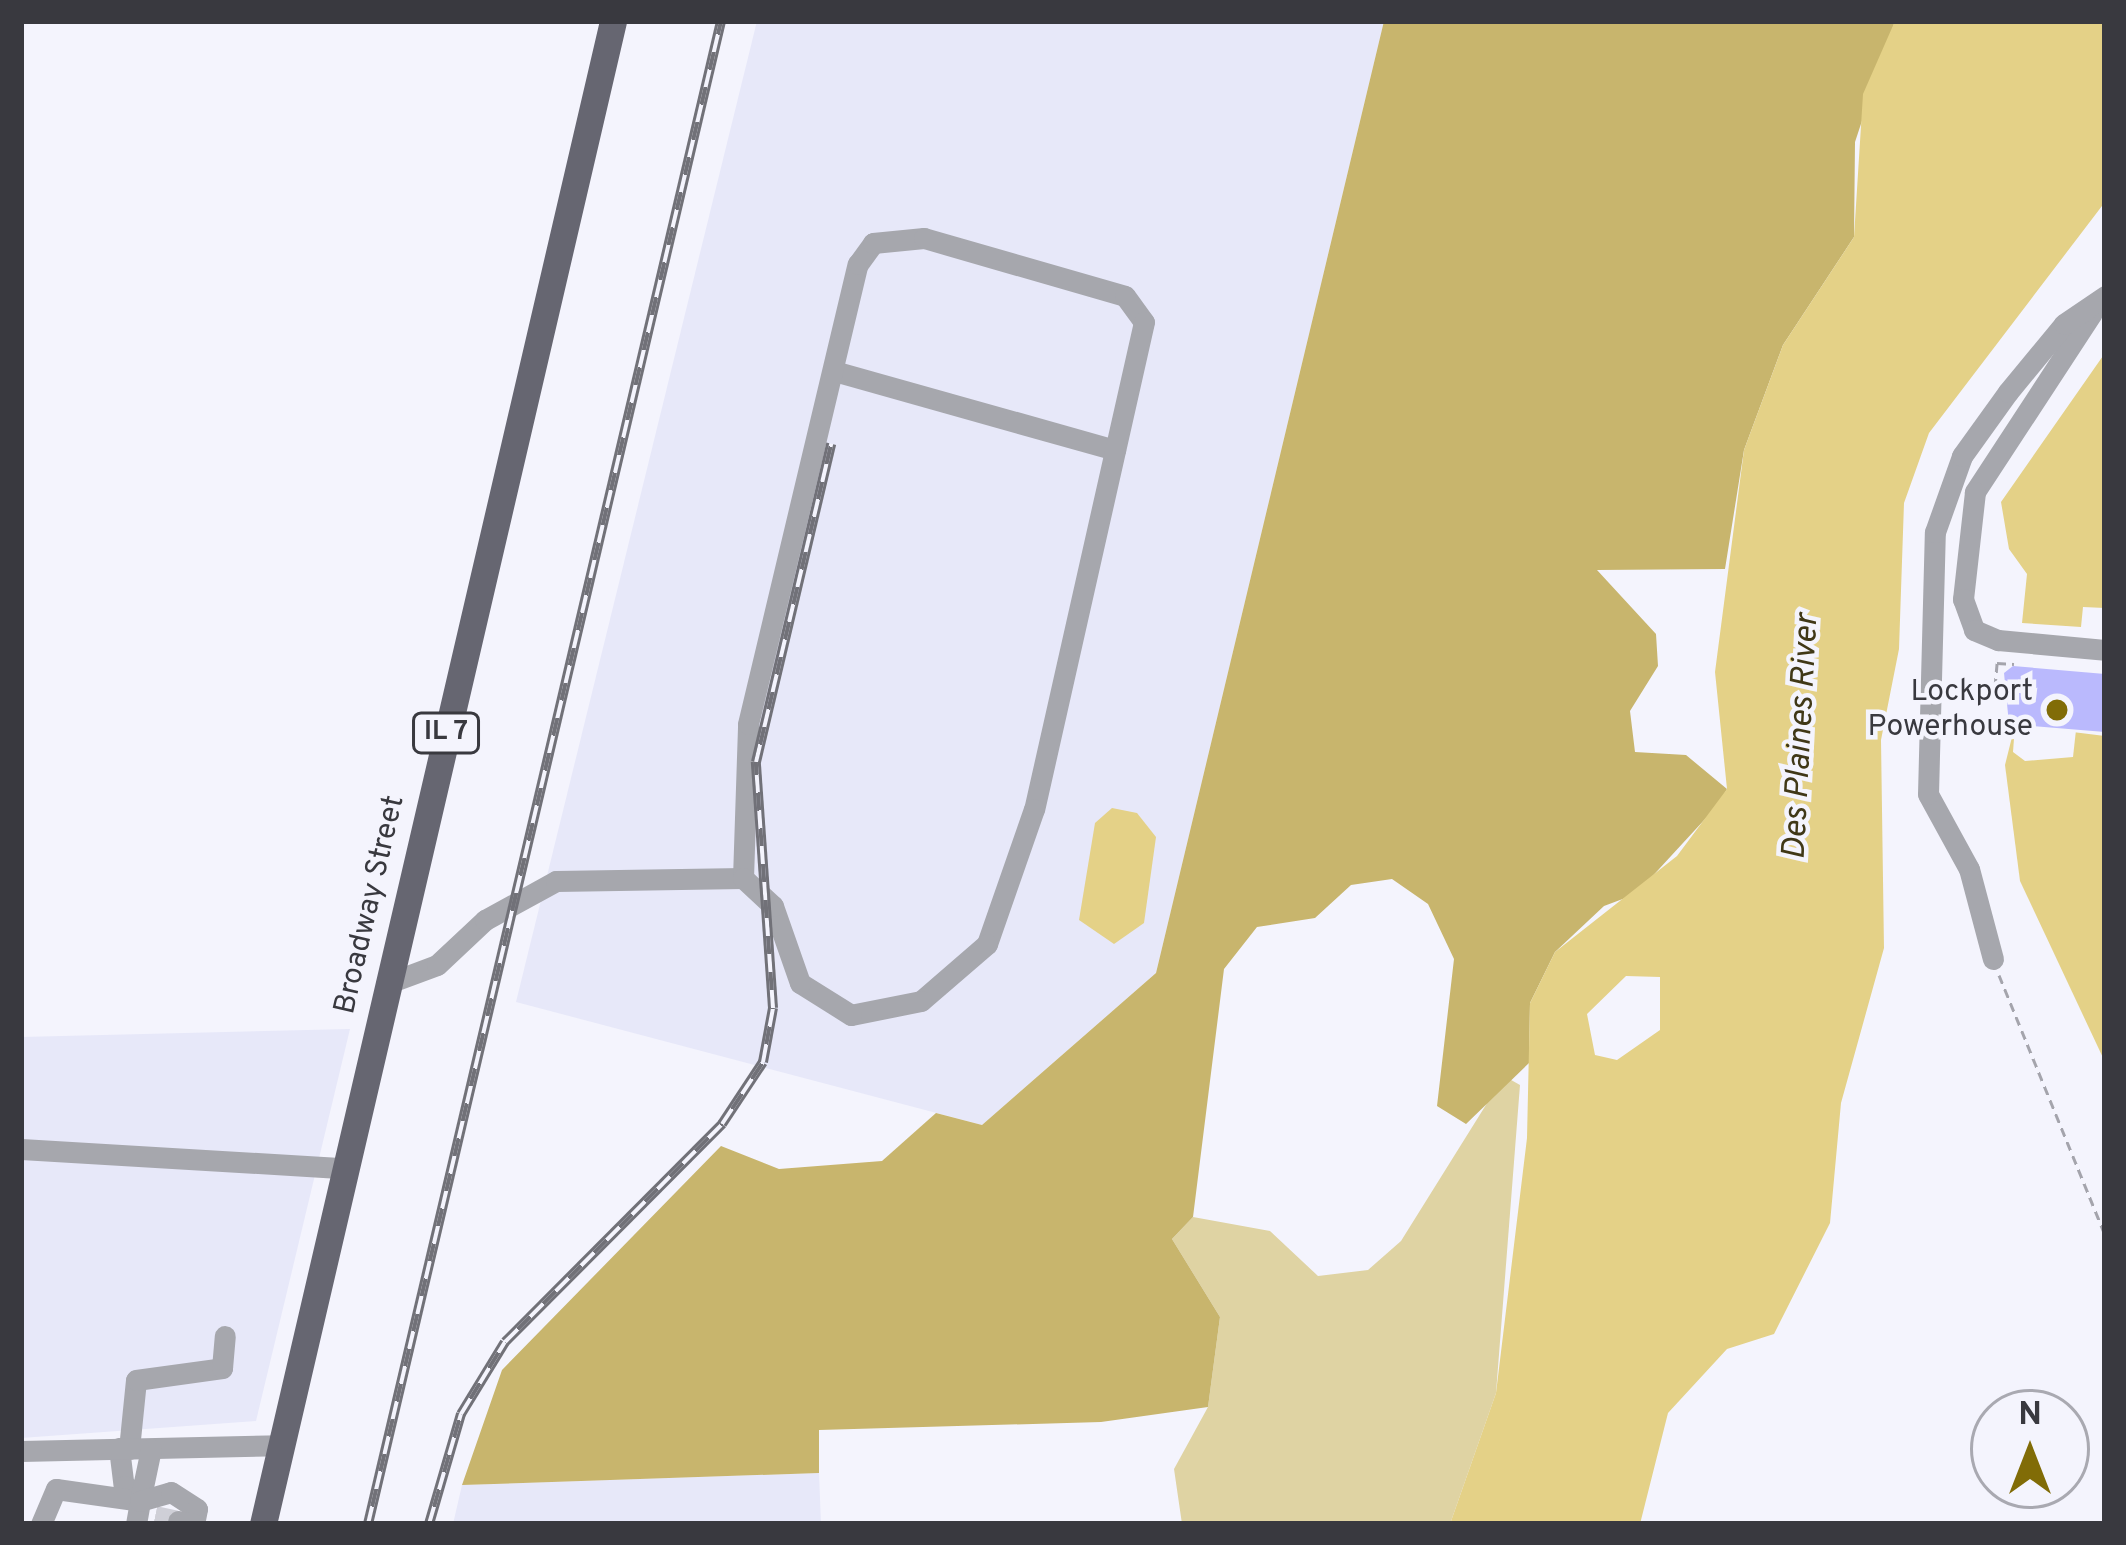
<!DOCTYPE html>
<html>
<head>
<meta charset="utf-8">
<style>
  body { margin:0 }
  #map { position:relative; width:2126px; height:1545px; overflow:hidden; background:#f4f4fd; font-family:Overpass,sans-serif }
  div>[style] { position:absolute }
  .built>* { inset:0; background:#e7e8f9 }
  .green>* { inset:0; background:#dfd3a3 }
  .forest>* { inset:0; background:#c8b56d }
  .water>* { inset:0; background:#e4d187 }
  .pier>* { inset:0; background:#f4f4fd }
  .building>* { inset:0; background:#bab9fd }
  .minor-tunnel>* { height:21px; margin-top:-10.5px; transform-origin:0; background:repeating-linear-gradient(90deg,#cfcfd7 0 21px,transparent 0 31px) }
  .path>* { height:3px; margin-top:-1.5px; transform-origin:0; background:repeating-linear-gradient(90deg,#a4a4ac 0 9px,transparent 0 15px) }
  .minor>* { height:21px; margin:-10.5px; padding:0 10.5px; transform-origin:10.5px; border-radius:10.5px; background:#a6a7ad }
  .major>* { height:27px; margin:-13.5px; padding:0 13.5px; transform-origin:13.5px; border-radius:13.5px; background:#666671 }
  .rail>* { height:10px; margin-top:-5px; transform-origin:0; background:repeating-linear-gradient(90deg,#f4f4fd 0 18px,#717178 0 36px); box-sizing:border-box; border-block:3px solid #717178 }
  .dots>* { width:33px; height:33px; translate:-50% -50%; box-sizing:border-box; border:6px solid #f4f4fd; border-radius:50% }
  span { translate:-50% -50%; white-space:nowrap; text-align:center; line-height:1.15; -webkit-text-stroke:9px #f4f4fd; paint-order:stroke }
  .shield-label span { padding:3px 9px; background:#f4f4fd; border:3px solid; border-radius:9px; -webkit-text-stroke-width:0 }
  .shield-label { font-size:27px; color:#39393f; font-weight:700 }
  .poi-label { font-size:30px; color:#39393f }
  .right { translate:-100% -50%; text-align:right }
  .street-label { font-size:30px; color:#39393f }
  .water-label { font-size:33px; color:#403817; font-style:italic }
  .frame { position:absolute; inset:0; border:24px solid #39393f; pointer-events:none }
  .north { position:absolute; left:1970px; top:1389px; width:120px; height:120px; box-sizing:border-box; background:#f4f4fd; border:3px solid #a9a9b1; border-radius:50%; rotate:0deg; font-size:33px; font-weight:700; line-height:48px; text-align:center; color:#39393f }
  .north::after { content:''; display:block; margin:auto; width:42px; height:54px; background:#816c07; clip-path:polygon(50% 0,100% 100%,50% 72%,0 100%) }
</style>
</head>
<body>
<div id="map">
  <div class="built">
    <div style="clip-path:polygon(757px 21px,1384px 21px,1156px 973px,982px 1125px,516px 1002px)"></div>
    <div style="clip-path:polygon(350px 1029px,256px 1421px,21px 1438px,21px 1037px)"></div>
    <div style="clip-path:polygon(819px 1473px,821px 1524px,453px 1524px,462px 1485px)"></div>
  </div>
  <div class="green">
    <div style="clip-path:polygon(1504px 1076px,1520px 1085px,1496px 1393px,1450px 1524px,1182px 1524px,1174px 1469px,1208px 1407px,1220px 1317px,1172px 1239px,1193px 1217px,1270px 1231px,1318px 1276px,1368px 1270px,1401px 1241px)"></div>
  </div>
  <div class="forest">
    <div style="clip-path:polygon(1384px 21px,1895px 21px,1855px 142px,1854px 237px,1783px 345px,1744px 450px,1725px 569px,1597px 570px,1656px 634px,1658px 666px,1630px 711px,1635px 752px,1686px 755px,1727px 789px,1718px 805px,1636px 894px,1604px 906px,1555px 952px,1530px 1003px,1529px 1063px,1466px 1124px,1437px 1106px,1454px 959px,1428px 904px,1392px 879px,1351px 885px,1315px 918px,1257px 927px,1224px 969px,1193px 1217px,1172px 1239px,1220px 1317px,1208px 1407px,1101px 1422px,819px 1430px,819px 1473px,462px 1485px,502px 1370px,721px 1146px,779px 1169px,882px 1161px,936px 1113px,982px 1125px,1156px 973px)"></div>
  </div>
  <div class="water">
    <div style="clip-path:polygon(evenodd,1895px 21px,2105px 21px,2105px 202px,1929px 433px,1904px 503px,1899px 649px,1881px 740px,1884px 948px,1841px 1103px,1830px 1223px,1774px 1334px,1727px 1349px,1668px 1413px,1640px 1524px,1450px 1524px,1496px 1393px,1527px 1138px,1530px 1003px,1555px 952px,1677px 856px,1727px 789px,1715px 672px,1744px 450px,1783px 345px,1854px 237px,1863px 94px,1895px 21px,1626px 976px,1660px 977px,1660px 1030px,1617px 1060px,1595px 1055px,1587px 1014px,1626px 976px)"></div>
    <div style="clip-path:polygon(2105px 353px,2105px 608px,2083px 607px,2081px 627px,2022px 623px,2027px 574px,2009px 549px,2001px 502px)"></div>
    <div style="clip-path:polygon(2015px 725px,2105px 736px,2105px 1062px,2020px 881px,2005px 765px)"></div>
    <div style="clip-path:polygon(1112px 808px,1137px 813px,1156px 837px,1144px 923px,1114px 944px,1079px 920px,1095px 823px)"></div>
  </div>
  <div class="pier">
    <div style="clip-path:polygon(2015px 725px,2076px 730px,2073px 757px,2025px 761px,2013px 752px)"></div>
  </div>
  <div class="building">
    <div style="clip-path:polygon(2013px 666px,2105px 674px,2105px 732px,2009px 724px,2004px 673px)"></div>
  </div>
  <div class="minor-tunnel">
    <div style="left:155px;top:1516px;width:24px;rotate:12deg"></div>
  </div>
  <div class="path">
    <div style="left:1995px;top:687px;width:24px;rotate:-85deg"></div>
    <div style="left:1997px;top:663px;width:17px;rotate:3deg"></div>
    <div style="left:1999px;top:975px;width:281px;rotate:67.8deg"></div>
  </div>
  <div class="minor">
    <div style="left:2092px;top:313px;width:214px;rotate:123.2deg"></div>
    <div style="left:1975px;top:492px;width:108px;rotate:96.4deg"></div>
    <div style="left:1963px;top:599px;width:33px;rotate:70deg"></div>
    <div style="left:1974px;top:630px;width:26px;rotate:23deg"></div>
    <div style="left:1998px;top:640px;width:107px;rotate:5.3deg"></div>
    <div style="left:834px;top:371px;width:292px;rotate:15.7deg"></div>
    <div style="left:1993px;top:959px;width:93px;rotate:-104.9deg"></div>
    <div style="left:1969px;top:869px;width:85px;rotate:-118.7deg"></div>
    <div style="left:1928px;top:794px;width:262px;rotate:-88.5deg"></div>
    <div style="left:1935px;top:532px;width:81px;rotate:-70.4deg"></div>
    <div style="left:1962px;top:456px;width:79px;rotate:-54.3deg"></div>
    <div style="left:2008px;top:392px;width:88px;rotate:-50.5deg"></div>
    <div style="left:2064px;top:324px;width:50px;rotate:-34.3deg"></div>
    <div style="left:386px;top:984px;width:54px;rotate:-20.4deg"></div>
    <div style="left:437px;top:965px;width:66px;rotate:-43.2deg"></div>
    <div style="left:485px;top:920px;width:81px;rotate:-28.8deg"></div>
    <div style="left:556px;top:881px;width:187px;rotate:-0.9deg"></div>
    <div style="left:743px;top:878px;width:154px;rotate:-88.1deg"></div>
    <div style="left:748px;top:724px;width:473px;rotate:-76.6deg"></div>
    <div style="left:858px;top:264px;width:26px;rotate:-54deg"></div>
    <div style="left:873px;top:243px;width:51px;rotate:-5.6deg"></div>
    <div style="left:924px;top:238px;width:209px;rotate:16.1deg"></div>
    <div style="left:1125px;top:296px;width:32px;rotate:54deg"></div>
    <div style="left:1144px;top:322px;width:499px;rotate:102.7deg"></div>
    <div style="left:1034px;top:809px;width:143px;rotate:109.2deg"></div>
    <div style="left:987px;top:944px;width:87px;rotate:139.2deg"></div>
    <div style="left:921px;top:1001px;width:71px;rotate:168.7deg"></div>
    <div style="left:851px;top:1015px;width:60px;rotate:-147.9deg"></div>
    <div style="left:800px;top:983px;width:82px;rotate:-109.3deg"></div>
    <div style="left:773px;top:906px;width:41px;rotate:-137deg"></div>
    <div style="left:21px;top:1149px;width:323px;rotate:3.4deg"></div>
    <div style="left:119px;top:1448px;width:38px;rotate:83deg"></div>
    <div style="left:124px;top:1486px;width:17px;rotate:25deg"></div>
    <div style="left:129px;top:1449px;width:69px;rotate:-84.2deg"></div>
    <div style="left:136px;top:1380px;width:87px;rotate:-7.9deg"></div>
    <div style="left:222px;top:1368px;width:32px;rotate:-85deg"></div>
    <div style="left:21px;top:1451px;width:258px;rotate:-1.3deg"></div>
    <div style="left:41px;top:1524px;width:38px;rotate:-67deg"></div>
    <div style="left:56px;top:1489px;width:85px;rotate:8.1deg"></div>
    <div style="left:140px;top:1501px;width:53px;rotate:-78.1deg"></div>
    <div style="left:136px;top:1524px;width:23px;rotate:-80deg"></div>
    <div style="left:140px;top:1501px;width:32px;rotate:-16deg"></div>
    <div style="left:171px;top:1492px;width:31px;rotate:33deg"></div>
    <div style="left:197px;top:1509px;width:15px;rotate:101deg"></div>
    <div style="left:194px;top:1524px;width:16px;rotate:-169deg"></div>
  </div>
  <div class="major">
    <div style="left:263px;top:1524px;width:1543px;rotate:-76.89deg"></div>
  </div>
  <div class="rail">
    <div style="left:368px;top:1524px;width:1544px;rotate:-76.78deg"></div>
    <div style="left:429px;top:1524px;width:115px;rotate:-73.8deg"></div>
    <div style="left:461px;top:1414px;width:84px;rotate:-58.6deg"></div>
    <div style="left:505px;top:1342px;width:308px;rotate:-45.1deg"></div>
    <div style="left:722px;top:1124px;width:74px;rotate:-56.5deg"></div>
    <div style="left:763px;top:1062px;width:55px;rotate:-79.5deg"></div>
    <div style="left:773px;top:1008px;width:247px;rotate:-94deg"></div>
    <div style="left:756px;top:762px;width:327px;rotate:-76.7deg"></div>
  </div>
  <div class="dots">
    <div style="left:2057px;top:710px;background:#816c07"></div>
  </div>
  <div class="shield-label">
    <span style="left:446px;top:733px">IL 7</span>
  </div>
  <div class="poi-label">
    <span class="right" style="left:2033px;top:710px">Lockport<br>Powerhouse</span>
  </div>
  <div class="street-label">
    <span style="left:371px;top:905px;rotate:-77deg">Broadway Street</span>
  </div>
  <div class="water-label">
    <span style="left:1803px;top:737px;rotate:-87deg">Des Plaines River</span>
  </div>
  <div class="frame"></div>
  <div class="north">N</div>
</div>
</body>
</html>
